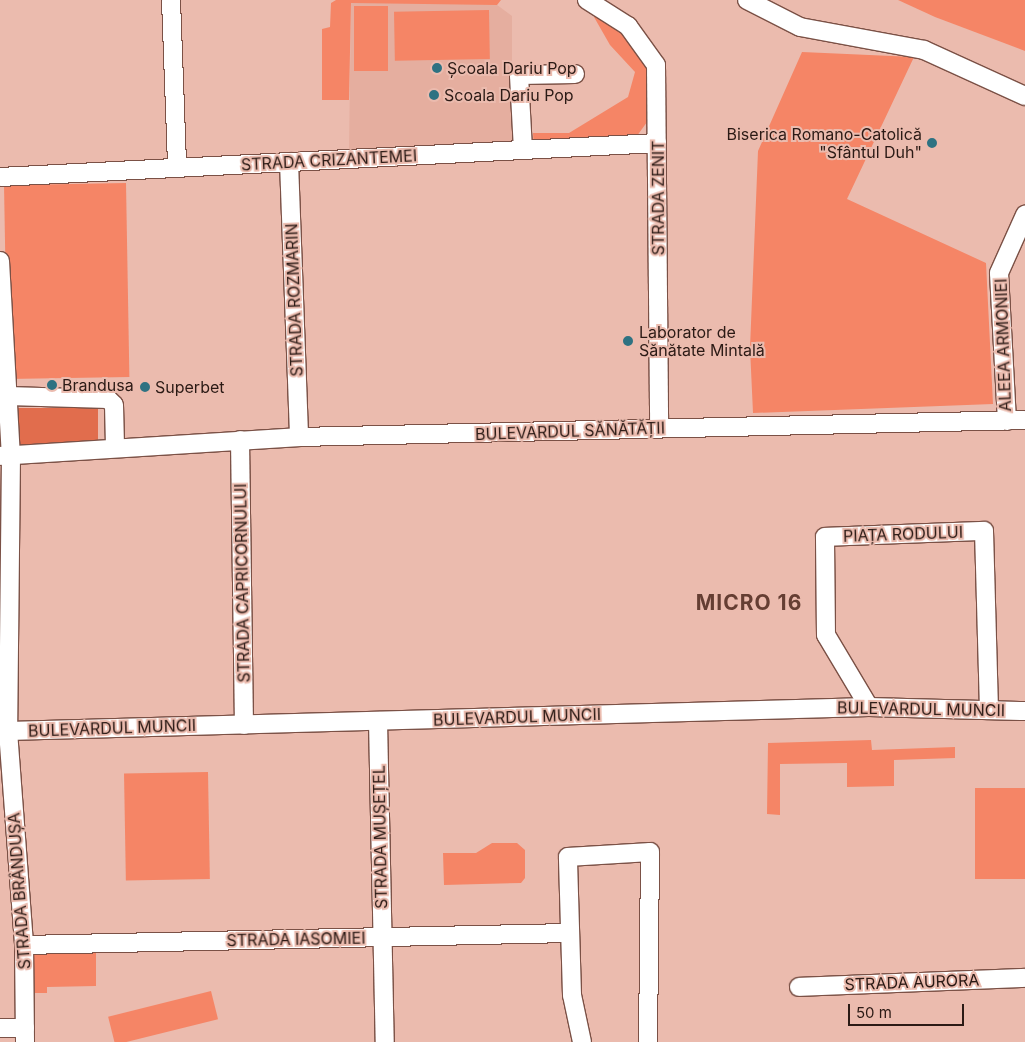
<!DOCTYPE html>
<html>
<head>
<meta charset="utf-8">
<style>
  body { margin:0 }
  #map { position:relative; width:1025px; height:1042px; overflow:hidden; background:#ebbbae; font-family:Inter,sans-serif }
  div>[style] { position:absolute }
  .built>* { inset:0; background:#e5ae9f }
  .green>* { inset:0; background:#f58566; transform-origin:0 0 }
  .forest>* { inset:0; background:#e16d4d }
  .roads { filter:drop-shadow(1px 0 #7b5146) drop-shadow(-1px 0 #7b5146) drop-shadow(0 1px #7b5146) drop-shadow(0 -1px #7b5146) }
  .street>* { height:18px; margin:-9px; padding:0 9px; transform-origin:9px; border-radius:9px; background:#fff }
  .dots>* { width:14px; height:14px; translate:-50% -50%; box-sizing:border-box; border:2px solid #ebbbae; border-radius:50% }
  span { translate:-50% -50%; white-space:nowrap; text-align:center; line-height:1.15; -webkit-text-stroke:4px #ebbbae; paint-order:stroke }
  .poi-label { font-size:16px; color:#2b1a15 }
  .left { translate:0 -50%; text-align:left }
  .right { translate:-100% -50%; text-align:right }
  .street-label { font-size:16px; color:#2b1a15 }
  .district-label { font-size:21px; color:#653e33; font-weight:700; letter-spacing:1px }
  .scale { position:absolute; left:848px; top:1004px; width:116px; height:22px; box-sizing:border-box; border:2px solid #2b1a15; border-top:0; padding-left:6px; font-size:15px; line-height:18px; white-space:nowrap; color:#2b1a15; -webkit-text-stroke:4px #ebbbae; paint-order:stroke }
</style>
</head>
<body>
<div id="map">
  <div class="built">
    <div style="clip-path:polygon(493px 2px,512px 16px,512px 75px,522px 142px,349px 151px,351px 3px)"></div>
  </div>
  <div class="green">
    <div style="clip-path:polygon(336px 0,501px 0,497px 5px,351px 3px,349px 100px,322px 100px,322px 29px,330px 27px,331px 3px)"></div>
    <div style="clip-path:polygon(898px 0,1025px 0,1025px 51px,935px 17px)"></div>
    <div style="left:354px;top:6px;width:34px;height:65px"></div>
    <div style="left:489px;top:10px;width:49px;height:95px;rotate:89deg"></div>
    <div style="clip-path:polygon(598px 11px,635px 42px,650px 62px,650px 118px,631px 144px,534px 149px,533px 133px,569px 133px,628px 97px,635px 72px,610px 45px,594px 17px)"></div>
    <div style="clip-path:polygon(802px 52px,914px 57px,847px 199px,986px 263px,993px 404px,753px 413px,750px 348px,758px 151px)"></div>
    <div style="left:126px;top:183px;width:194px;height:122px;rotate:89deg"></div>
    <div style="clip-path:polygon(871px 740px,872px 750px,955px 747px,955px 758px,894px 760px,894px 786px,847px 787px,847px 763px,780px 764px,780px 815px,767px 814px,768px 743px)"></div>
    <div style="left:208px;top:772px;width:107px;height:84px;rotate:89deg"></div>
    <div style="left:1025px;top:788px;width:91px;height:50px;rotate:90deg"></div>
    <div style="clip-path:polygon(492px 843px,517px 843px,525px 850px,525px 878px,521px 883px,444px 885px,443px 853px,476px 853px)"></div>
    <div style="clip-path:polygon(96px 943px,96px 986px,47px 987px,47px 993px,34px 993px,33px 945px)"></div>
    <div style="left:211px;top:991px;width:29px;height:106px;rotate:76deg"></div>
  </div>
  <div class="forest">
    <div style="clip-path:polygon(16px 408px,98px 408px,98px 440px,20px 445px)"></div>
  </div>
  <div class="roads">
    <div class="street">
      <div style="left:171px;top:0;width:166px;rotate:87.9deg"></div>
      <div style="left:587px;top:0;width:49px;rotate:32.4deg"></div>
      <div style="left:628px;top:26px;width:48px;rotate:54.3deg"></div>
      <div style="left:656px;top:65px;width:363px;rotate:89.5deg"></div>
      <div style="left:747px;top:0;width:59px;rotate:27deg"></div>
      <div style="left:800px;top:27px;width:126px;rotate:10.5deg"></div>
      <div style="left:924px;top:50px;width:111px;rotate:24.5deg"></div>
      <div style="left:523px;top:150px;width:75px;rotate:-93.1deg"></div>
      <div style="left:519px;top:75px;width:56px;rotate:-1deg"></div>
      <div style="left:289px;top:162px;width:275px;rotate:87.9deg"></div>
      <div style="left:0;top:177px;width:658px;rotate:-2.96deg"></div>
      <div style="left:0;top:261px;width:194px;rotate:86.8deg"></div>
      <div style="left:11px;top:455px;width:276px;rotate:90.6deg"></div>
      <div style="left:8px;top:731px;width:215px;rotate:85.7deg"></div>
      <div style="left:24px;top:945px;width:97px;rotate:89.4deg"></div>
      <div style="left:8px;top:396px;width:100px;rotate:1.7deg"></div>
      <div style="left:108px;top:399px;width:8px;rotate:45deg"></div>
      <div style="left:114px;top:405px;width:42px;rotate:88.6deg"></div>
      <div style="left:1007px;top:421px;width:148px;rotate:-93.1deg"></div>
      <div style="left:999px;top:273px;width:64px;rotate:-65.9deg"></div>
      <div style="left:240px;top:440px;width:285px;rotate:89.2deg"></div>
      <div style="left:0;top:456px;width:300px;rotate:-3.6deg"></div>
      <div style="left:299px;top:437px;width:726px;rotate:-1.34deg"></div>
      <div style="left:869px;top:707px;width:84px;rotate:-120.8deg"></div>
      <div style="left:826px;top:635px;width:98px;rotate:-90.6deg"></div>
      <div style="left:825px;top:537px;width:159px;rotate:-2.2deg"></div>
      <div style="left:984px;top:531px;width:179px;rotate:88.4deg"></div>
      <div style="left:378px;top:721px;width:321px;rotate:88.8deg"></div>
      <div style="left:8px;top:731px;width:861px;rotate:-1.6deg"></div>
      <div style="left:869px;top:707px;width:156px;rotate:1.5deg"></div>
      <div style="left:24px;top:945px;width:544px;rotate:-1.26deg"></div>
      <div style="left:799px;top:987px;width:226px;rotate:-2.3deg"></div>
      <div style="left:0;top:1028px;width:25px"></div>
      <div style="left:582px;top:1042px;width:48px;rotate:-102deg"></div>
      <div style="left:572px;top:995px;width:138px;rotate:-91.7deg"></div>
      <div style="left:568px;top:857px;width:82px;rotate:-3.5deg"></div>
      <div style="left:650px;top:852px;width:190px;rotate:90.6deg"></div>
    </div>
  </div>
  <div class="dots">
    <div style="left:437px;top:68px;background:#2e7282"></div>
    <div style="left:434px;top:95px;background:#2e7282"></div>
    <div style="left:932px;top:143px;background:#2e7282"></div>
    <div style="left:628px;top:341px;background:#2e7282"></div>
    <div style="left:52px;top:385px;background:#2e7282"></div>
    <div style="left:145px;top:387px;background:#2e7282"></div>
  </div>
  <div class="poi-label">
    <span class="left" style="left:447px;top:68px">Școala Dariu Pop</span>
    <span class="left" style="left:444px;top:95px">Scoala Dariu Pop</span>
    <span class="right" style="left:922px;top:143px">Biserica Romano-Catolică<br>"Sfântul Duh"</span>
    <span class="left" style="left:639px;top:341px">Laborator de<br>Sănătate Mintală</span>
    <span class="left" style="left:62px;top:385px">Brandusa</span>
    <span class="left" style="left:155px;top:387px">Superbet</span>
  </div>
  <div class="street-label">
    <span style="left:329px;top:160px;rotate:-3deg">STRADA CRIZANTEMEI</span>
    <span style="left:658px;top:198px;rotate:-90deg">STRADA ZENIT</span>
    <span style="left:294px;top:300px;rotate:-92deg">STRADA ROZMARIN</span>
    <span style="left:1003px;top:345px;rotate:-92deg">ALEEA ARMONIEI</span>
    <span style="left:570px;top:431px;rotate:-2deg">BULEVARDUL SĂNĂTĂȚII</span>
    <span style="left:903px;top:534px;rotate:-2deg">PIAȚA RODULUI</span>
    <span style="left:242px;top:583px;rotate:-91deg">STRADA CAPRICORNULUI</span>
    <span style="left:921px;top:709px;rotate:1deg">BULEVARDUL MUNCII</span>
    <span style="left:517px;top:717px;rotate:-2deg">BULEVARDUL MUNCII</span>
    <span style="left:112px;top:728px;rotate:-2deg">BULEVARDUL MUNCII</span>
    <span style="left:380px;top:837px;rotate:-91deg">STRADA MUȘEȚEL</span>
    <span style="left:19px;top:891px;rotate:-94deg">STRADA BRÂNDUȘA</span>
    <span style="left:296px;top:939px;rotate:-1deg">STRADA IASOMIEI</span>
    <span style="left:912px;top:982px;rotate:-2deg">STRADA AURORA</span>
  </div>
  <div class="district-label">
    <span style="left:749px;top:603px">MICRO 16</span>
  </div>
  <div class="scale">50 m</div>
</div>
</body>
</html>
